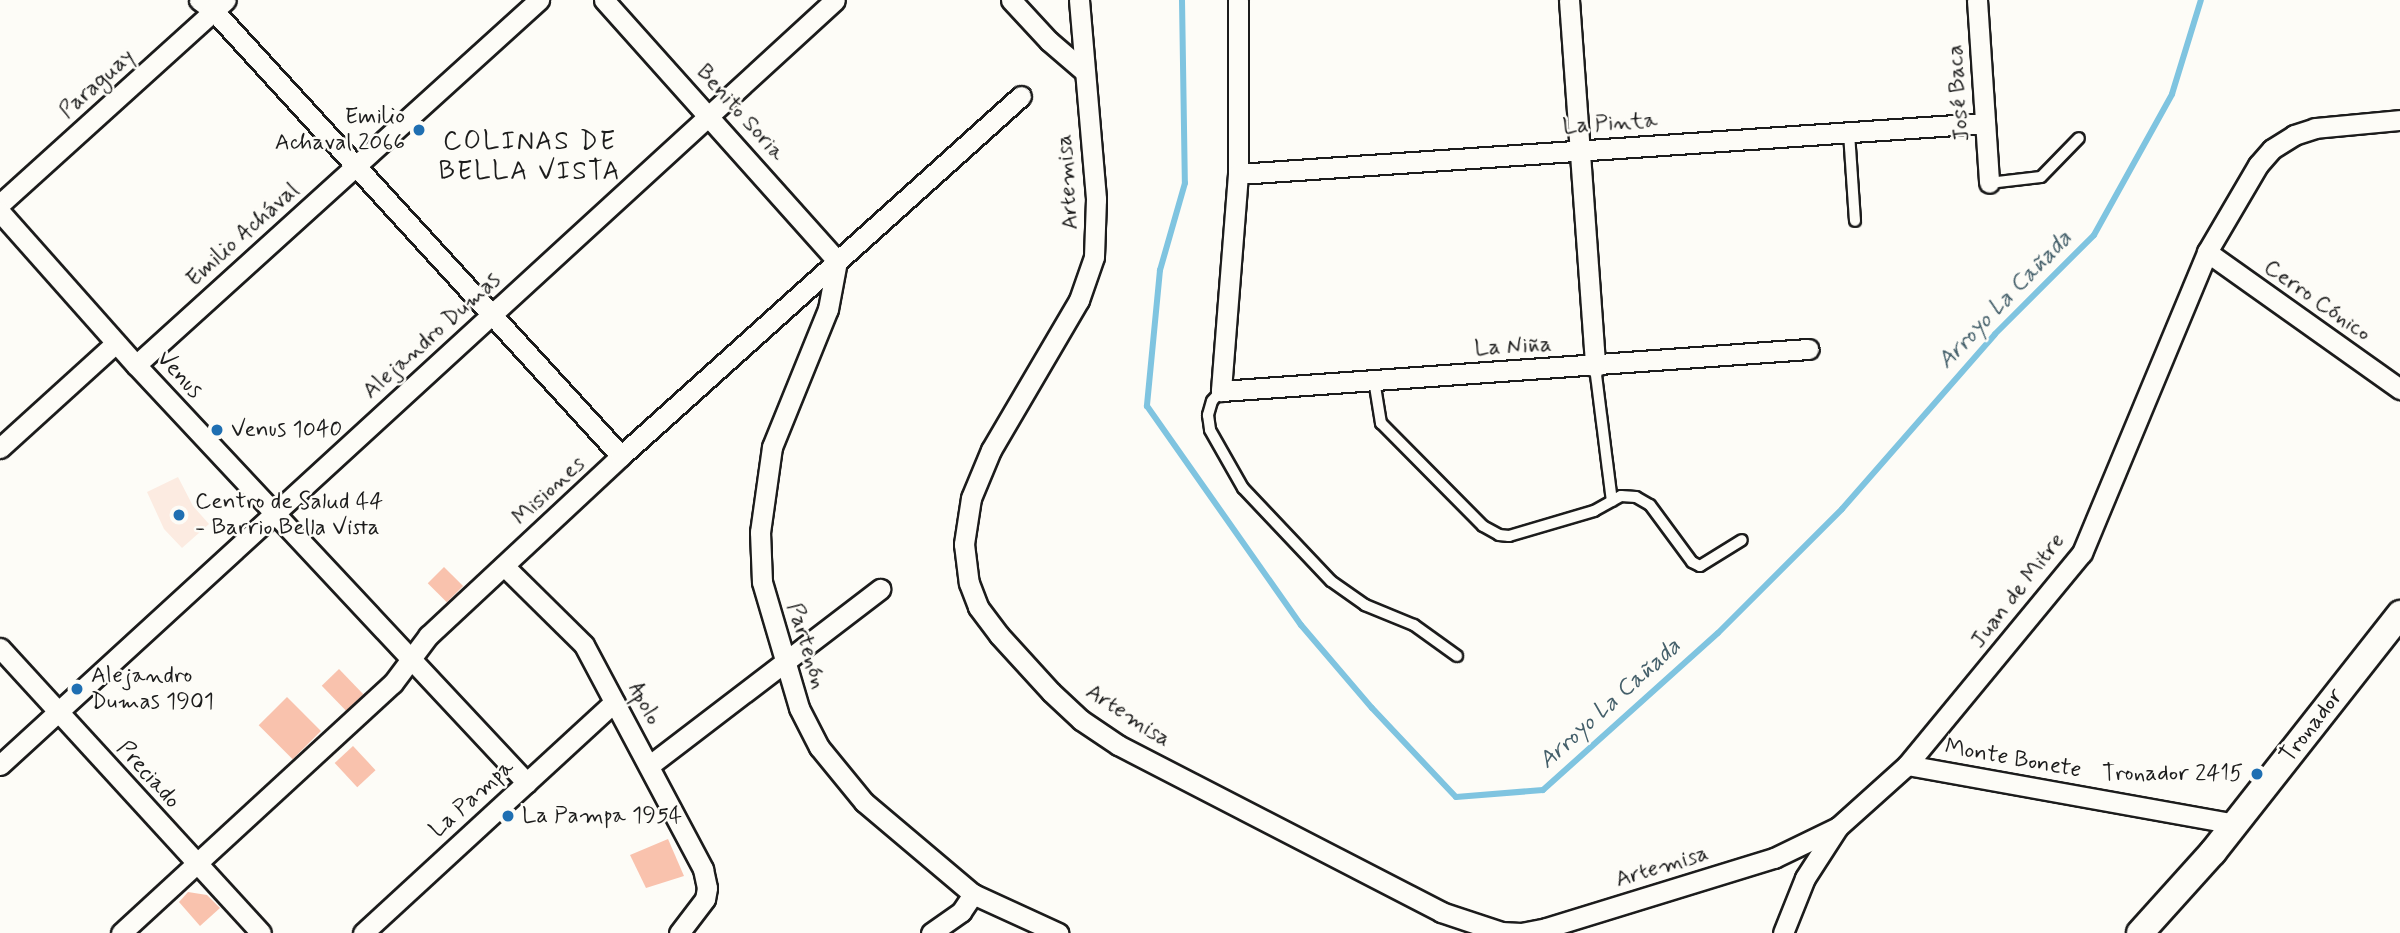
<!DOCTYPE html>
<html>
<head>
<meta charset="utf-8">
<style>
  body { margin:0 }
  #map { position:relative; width:2400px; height:933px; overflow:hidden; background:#fdfcf7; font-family:Mynerve,sans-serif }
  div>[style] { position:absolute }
  .built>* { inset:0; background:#fcebe1 }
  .stream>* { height:6px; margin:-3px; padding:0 3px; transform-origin:3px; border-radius:3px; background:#7fc4e0 }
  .building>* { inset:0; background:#f9c2ad; transform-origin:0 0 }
  .roads { filter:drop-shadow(2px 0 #1c1c1c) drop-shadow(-2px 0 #1c1c1c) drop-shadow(0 2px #1c1c1c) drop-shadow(0 -2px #1c1c1c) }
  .lane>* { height:10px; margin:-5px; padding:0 5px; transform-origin:5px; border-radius:5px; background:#fdfcf7 }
  .street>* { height:19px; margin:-9.5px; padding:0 9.5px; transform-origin:9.5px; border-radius:9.5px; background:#fdfcf7 }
  .secondary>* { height:26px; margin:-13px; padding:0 13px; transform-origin:13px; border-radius:13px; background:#fdfcf7 }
  .dots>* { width:19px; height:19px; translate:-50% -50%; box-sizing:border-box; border:4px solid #fdfcf7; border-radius:50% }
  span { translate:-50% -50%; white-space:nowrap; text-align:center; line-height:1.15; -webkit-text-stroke:5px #fdfcf7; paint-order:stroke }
  .street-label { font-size:23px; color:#1c1c1c }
  .poi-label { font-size:23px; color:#1c1c1c }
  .right { translate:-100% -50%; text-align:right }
  .left { translate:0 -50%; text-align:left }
  .water-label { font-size:24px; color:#445f6a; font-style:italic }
  .quarter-label { font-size:26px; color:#1c1c1c; letter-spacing:2px }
</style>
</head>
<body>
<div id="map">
  <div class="built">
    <div style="clip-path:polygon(178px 477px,193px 506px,209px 524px,182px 548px,164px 529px,147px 492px)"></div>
  </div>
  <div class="stream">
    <div style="left:1182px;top:0;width:183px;rotate:89.1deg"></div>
    <div style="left:1185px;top:183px;width:91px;rotate:106deg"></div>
    <div style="left:1160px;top:270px;width:137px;rotate:95.5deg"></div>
    <div style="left:1147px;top:406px;width:268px;rotate:54.9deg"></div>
    <div style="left:1301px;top:625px;width:109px;rotate:49.5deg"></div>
    <div style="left:1372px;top:708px;width:122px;rotate:46.7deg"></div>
    <div style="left:1456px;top:797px;width:87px;rotate:-4.6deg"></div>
    <div style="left:1543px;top:790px;width:235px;rotate:-41.9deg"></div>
    <div style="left:1718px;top:633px;width:175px;rotate:-45deg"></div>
    <div style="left:1842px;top:509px;width:232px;rotate:-48.8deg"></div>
    <div style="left:1995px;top:334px;width:140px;rotate:-45deg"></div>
    <div style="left:2094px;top:235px;width:161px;rotate:-61deg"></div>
    <div style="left:2172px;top:94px;width:98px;rotate:-72.9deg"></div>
  </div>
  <div class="building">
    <div style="left:444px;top:567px;width:27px;height:23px;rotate:45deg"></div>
    <div style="left:339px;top:669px;width:35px;height:24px;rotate:46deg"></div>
    <div style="left:287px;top:697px;width:48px;height:40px;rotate:45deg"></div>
    <div style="left:353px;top:746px;width:33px;height:25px;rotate:47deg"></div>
    <div style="clip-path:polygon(668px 839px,684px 876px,646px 888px,630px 855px)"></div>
    <div style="clip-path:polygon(188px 892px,207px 895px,220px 908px,200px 926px,179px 902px)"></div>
  </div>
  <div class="roads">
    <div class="lane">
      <div style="left:1849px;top:133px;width:88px;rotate:86.1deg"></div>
      <div style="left:1989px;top:183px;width:52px;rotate:-6.6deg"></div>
      <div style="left:2041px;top:177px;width:54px;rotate:-45.7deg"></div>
      <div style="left:1595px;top:367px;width:135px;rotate:82.8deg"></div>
      <div style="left:1374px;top:380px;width:44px;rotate:80.8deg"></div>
      <div style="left:1381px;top:423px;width:145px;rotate:45.3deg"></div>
      <div style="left:1483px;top:526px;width:18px;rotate:29deg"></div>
      <div style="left:1499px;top:535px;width:10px;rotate:6deg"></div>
      <div style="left:1509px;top:536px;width:89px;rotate:-16.4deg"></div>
      <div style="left:1594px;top:511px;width:31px;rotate:-29deg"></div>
      <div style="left:1621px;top:496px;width:15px;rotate:4deg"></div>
      <div style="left:1636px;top:497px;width:16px;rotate:30deg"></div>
      <div style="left:1650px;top:505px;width:71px;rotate:53.6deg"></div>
      <div style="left:1692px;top:562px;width:9px;rotate:27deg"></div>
      <div style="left:1700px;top:566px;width:49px;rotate:-31.8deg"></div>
      <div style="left:1221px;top:391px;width:13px;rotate:132deg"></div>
      <div style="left:1212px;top:401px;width:15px;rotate:106deg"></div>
      <div style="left:1208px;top:415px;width:15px;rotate:82deg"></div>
      <div style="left:1210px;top:430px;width:67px;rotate:60.4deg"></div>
      <div style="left:1243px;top:488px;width:128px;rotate:46.6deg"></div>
      <div style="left:1331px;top:581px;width:42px;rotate:35.2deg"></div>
      <div style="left:1365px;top:605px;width:53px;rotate:22.2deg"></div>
      <div style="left:1414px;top:625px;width:53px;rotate:35.8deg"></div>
    </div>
    <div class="street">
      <div style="left:199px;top:0;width:19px;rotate:36deg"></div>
      <div style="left:214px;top:11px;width:603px;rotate:47.55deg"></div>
      <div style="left:604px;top:0;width:350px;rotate:48.2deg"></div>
      <div style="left:1011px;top:0;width:56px;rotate:47.2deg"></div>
      <div style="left:1049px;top:41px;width:46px;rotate:40.6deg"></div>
      <div style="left:1079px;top:0;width:200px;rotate:85.1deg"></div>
      <div style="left:1096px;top:199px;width:58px;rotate:92deg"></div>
      <div style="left:1094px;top:257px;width:46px;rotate:109.2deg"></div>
      <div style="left:1079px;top:300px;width:174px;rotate:120.4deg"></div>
      <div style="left:991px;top:450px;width:52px;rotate:112.6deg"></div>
      <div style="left:971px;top:498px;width:47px;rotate:98.7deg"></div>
      <div style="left:964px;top:544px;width:39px;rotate:83deg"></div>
      <div style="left:969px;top:583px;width:26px;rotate:69deg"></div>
      <div style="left:978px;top:607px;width:35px;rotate:53deg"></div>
      <div style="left:999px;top:635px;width:77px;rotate:47.6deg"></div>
      <div style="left:1051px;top:692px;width:41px;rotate:43deg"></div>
      <div style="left:1081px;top:720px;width:45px;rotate:34deg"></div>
      <div style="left:1118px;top:745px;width:364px;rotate:27.3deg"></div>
      <div style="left:1441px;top:912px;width:63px;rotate:18.4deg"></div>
      <div style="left:1501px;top:932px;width:20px;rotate:3deg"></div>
      <div style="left:1521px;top:933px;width:25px;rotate:-11deg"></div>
      <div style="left:1546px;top:928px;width:239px;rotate:-17.1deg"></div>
      <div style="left:1774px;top:858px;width:71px;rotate:-25.8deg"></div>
      <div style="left:1238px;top:0;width:174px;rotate:90deg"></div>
      <div style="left:1238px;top:174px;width:218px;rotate:94.5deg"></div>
      <div style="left:1221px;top:391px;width:589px;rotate:-4.09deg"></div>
      <div style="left:1569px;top:0;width:368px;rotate:85.9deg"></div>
      <div style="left:1977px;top:0;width:183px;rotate:86.2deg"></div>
      <div style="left:1238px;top:174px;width:749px;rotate:-3.91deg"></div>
      <div style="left:0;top:204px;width:304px;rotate:-42.1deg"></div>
      <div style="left:0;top:212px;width:205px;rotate:48.4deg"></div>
      <div style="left:136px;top:365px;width:572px;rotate:46.91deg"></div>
      <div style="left:2207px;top:252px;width:237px;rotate:35.4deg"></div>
      <div style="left:837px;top:261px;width:49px;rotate:100.6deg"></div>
      <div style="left:828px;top:309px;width:149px;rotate:112.1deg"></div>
      <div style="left:772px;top:447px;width:86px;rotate:98deg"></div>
      <div style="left:760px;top:532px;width:50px;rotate:87.7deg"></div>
      <div style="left:762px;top:582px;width:131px;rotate:73.6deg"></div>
      <div style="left:799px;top:708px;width:44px;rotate:62.9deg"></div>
      <div style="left:819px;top:747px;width:71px;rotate:50.7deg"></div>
      <div style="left:864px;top:802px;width:143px;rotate:40.2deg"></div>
      <div style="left:973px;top:894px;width:94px;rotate:24.6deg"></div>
      <div style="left:136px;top:365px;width:544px;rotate:-42.17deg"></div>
      <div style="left:0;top:448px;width:156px;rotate:-42.2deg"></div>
      <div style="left:504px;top:566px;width:112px;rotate:44.6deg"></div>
      <div style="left:584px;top:645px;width:254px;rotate:62deg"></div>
      <div style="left:703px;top:869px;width:19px;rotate:78deg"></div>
      <div style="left:707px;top:888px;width:11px;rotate:100deg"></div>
      <div style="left:705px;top:899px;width:43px;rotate:127.4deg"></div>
      <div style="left:0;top:648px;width:386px;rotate:47.5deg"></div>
      <div style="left:0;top:765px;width:1132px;rotate:-42.49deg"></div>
      <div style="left:650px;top:765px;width:290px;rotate:-37.4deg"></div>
      <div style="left:1907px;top:765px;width:333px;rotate:10.2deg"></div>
      <div style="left:121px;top:933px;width:369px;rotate:-42.6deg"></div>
      <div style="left:393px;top:683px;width:59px;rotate:-53.3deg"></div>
      <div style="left:428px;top:636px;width:264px;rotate:-43deg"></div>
      <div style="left:621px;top:456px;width:538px;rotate:-41.99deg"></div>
      <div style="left:363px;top:933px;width:341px;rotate:-42.6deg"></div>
      <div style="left:931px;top:933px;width:37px;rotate:-35deg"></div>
      <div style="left:961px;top:912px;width:22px;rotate:-56deg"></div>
      <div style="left:1783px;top:933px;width:59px;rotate:-68.2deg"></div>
      <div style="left:1805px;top:878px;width:61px;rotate:-57.1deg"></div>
      <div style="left:1838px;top:827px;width:93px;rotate:-41.9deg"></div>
      <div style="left:1907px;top:765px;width:275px;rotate:-50.5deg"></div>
      <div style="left:2082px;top:553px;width:326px;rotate:-67.4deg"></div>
      <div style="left:2207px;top:252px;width:101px;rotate:-59.6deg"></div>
      <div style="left:2258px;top:165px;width:21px;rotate:-49deg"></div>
      <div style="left:2272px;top:149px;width:26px;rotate:-32deg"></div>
      <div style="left:2294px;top:135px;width:22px;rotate:-18deg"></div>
      <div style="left:2315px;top:128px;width:85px;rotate:-5.4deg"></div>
    </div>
    <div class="secondary">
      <div style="left:2140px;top:933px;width:109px;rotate:-48deg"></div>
      <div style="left:2213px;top:852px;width:303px;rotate:-51.8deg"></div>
    </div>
  </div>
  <div class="dots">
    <div style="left:419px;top:130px;background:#1f6fb2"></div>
    <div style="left:217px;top:430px;background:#1f6fb2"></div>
    <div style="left:179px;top:515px;background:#1f6fb2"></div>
    <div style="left:77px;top:689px;background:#1f6fb2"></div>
    <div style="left:2257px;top:774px;background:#1f6fb2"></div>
    <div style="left:508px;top:816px;background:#1f6fb2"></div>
  </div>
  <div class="street-label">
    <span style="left:97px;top:84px;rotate:-42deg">Paraguay</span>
    <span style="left:1959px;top:93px;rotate:-94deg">José Baca</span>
    <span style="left:740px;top:113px;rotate:48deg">Benito Soria</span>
    <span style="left:1610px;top:124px;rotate:-4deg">La Pinta</span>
    <span style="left:1068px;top:182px;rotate:-94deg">Artemisa</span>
    <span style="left:243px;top:235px;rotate:-42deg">Emilio Achával</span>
    <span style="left:2317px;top:301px;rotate:35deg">Cerro Cónico</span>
    <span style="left:432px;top:336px;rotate:-42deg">Alejandro Dumas</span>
    <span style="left:1513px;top:347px;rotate:-3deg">La Niña</span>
    <span style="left:179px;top:375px;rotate:47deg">Venus</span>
    <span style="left:549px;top:491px;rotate:-43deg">Misiones</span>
    <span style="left:2018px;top:591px;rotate:-52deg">Juan de Mitre</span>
    <span style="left:806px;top:646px;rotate:73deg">Partenón</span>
    <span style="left:644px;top:704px;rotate:62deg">Apolo</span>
    <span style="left:1128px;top:716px;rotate:33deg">Artemisa</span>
    <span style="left:2312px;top:726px;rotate:-52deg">Tronador</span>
    <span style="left:2013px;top:759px;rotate:10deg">Monte Bonete</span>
    <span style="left:148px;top:775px;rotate:48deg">Preciado</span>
    <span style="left:472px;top:799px;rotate:-42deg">La Pampa</span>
    <span style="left:1662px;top:867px;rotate:-17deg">Artemisa</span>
  </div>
  <div class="poi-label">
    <span class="right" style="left:405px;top:130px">Emilio<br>Achaval 2066</span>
    <span class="left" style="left:231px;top:430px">Venus 1040</span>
    <span class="left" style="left:195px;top:515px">Centro de Salud 44<br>- Barrio Bella Vista</span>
    <span class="left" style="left:91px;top:689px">Alejandro<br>Dumas 1901</span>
    <span class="right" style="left:2243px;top:774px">Tronador 2415</span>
    <span class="left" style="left:522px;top:816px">La Pampa 1954</span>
  </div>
  <div class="water-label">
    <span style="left:2005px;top:300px;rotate:-46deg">Arroyo La Cañada</span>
    <span style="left:1610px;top:704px;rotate:-42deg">Arroyo La Cañada</span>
  </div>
  <div class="quarter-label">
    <span style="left:530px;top:158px">COLINAS DE<br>BELLA VISTA</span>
  </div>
</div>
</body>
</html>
